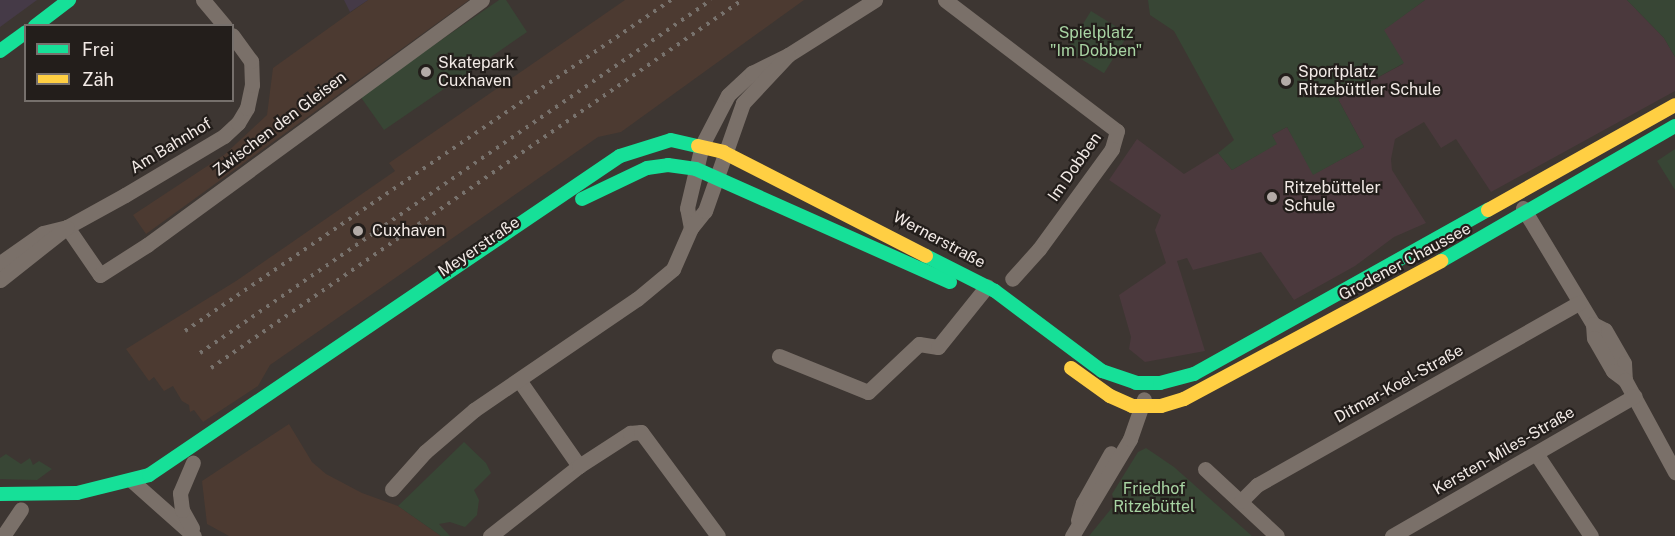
<!DOCTYPE html>
<html>
<head>
<meta charset="utf-8">
<style>
  body { margin:0 }
  #map { position:relative; width:1675px; height:536px; overflow:hidden; background:#3d3632; font-family:"Public Sans",sans-serif }
  div>[style] { position:absolute }
  .built>* { inset:0; background:#4c3a31 }
  .industrial>* { inset:0; background:#453a47 }
  .education>* { inset:0; background:#4b393d }
  .green>* { inset:0; background:#384635; transform-origin:0 0 }
  .street>* { height:15px; margin:-7.5px; padding:0 7.5px; transform-origin:7.5px; border-radius:7.5px; background:#7a7069 }
  .fast>* { height:14px; margin:-7px; padding:0 7px; transform-origin:7px; border-radius:7px; background:#16e098 }
  .slow>* { height:14px; margin:-7px; padding:0 7px; transform-origin:7px; border-radius:7px; background:#ffcf43 }
  .rail>* { height:4px; margin-top:-2px; transform-origin:0; background:repeating-linear-gradient(90deg,#78726d 0 3px,transparent 0 9px) }
  .dots>* { width:16px; height:16px; translate:-50% -50%; box-sizing:border-box; border:3px solid #231e1b; border-radius:50% }
  span { translate:-50% -50%; white-space:nowrap; text-align:center; line-height:1.15; -webkit-text-stroke:4.5px #231e1b; paint-order:stroke }
  .park-label { font-size:16px; color:#a8d4a3 }
  .poi-label { font-size:16px; color:#f2eae6 }
  .left { translate:0 -50%; text-align:left }
  .street-label { font-size:16px; color:#f2eae6 }
  .legend { position:absolute; left:24px; top:24px; width:210px; height:78px; box-sizing:border-box; background:#231e1b; border:2px solid #76706c; margin:0; padding:8px 10px; list-style:none; font-size:18px; color:#f2eae6 }
  .legend li { display:flex; align-items:center; gap:12px; height:30px }
  .legend b { width:30px; border:2px solid #76706c }
</style>
</head>
<body>
<div id="map">
  <div class="built">
    <div style="clip-path:polygon(368px 0,469px 0,146px 234px,133px 215px,224px 155px,267px 115px,273px 68px)"></div>
    <div style="clip-path:polygon(625px 0,804px 0,621px 132px,598px 137px,270px 365px,258px 386px,203px 422px,194px 410px,190px 412px,189px 405px,182px 401px,173px 386px,164px 391px,154px 377px,149px 381px,126px 349px,236px 281px,395px 171px,389px 163px)"></div>
    <div style="clip-path:polygon(289px 424px,312px 462px,326px 474px,362px 493px,398px 506px,441px 536px,229px 536px,207px 524px,202px 481px)"></div>
  </div>
  <div class="industrial">
    <div style="clip-path:polygon(0 0,37px 0,0 27px)"></div>
    <div style="clip-path:polygon(344px 0,368px 0,350px 12px)"></div>
  </div>
  <div class="education">
    <div style="clip-path:polygon(1425px 0,1627px 0,1664px 38px,1675px 57px,1675px 91px,1491px 192px,1456px 139px,1441px 148px,1424px 122px,1395px 139px,1391px 159px,1392px 170px,1426px 223px,1394px 237px,1355px 266px,1294px 300px,1261px 252px,1193px 270px,1187px 258px,1177px 261px,1205px 351px,1145px 362px,1129px 349px,1131px 337px,1119px 295px,1166px 263px,1155px 230px,1161px 215px,1109px 180px,1137px 139px,1184px 174px,1218px 153px,1232px 170px,1276px 144px,1272px 135px,1287px 127px,1314px 174px,1364px 147px,1338px 99px,1403px 64px,1383px 30px)"></div>
  </div>
  <div class="green">
    <div style="clip-path:polygon(499px 0,506px 0,527px 32px,384px 130px,360px 96px)"></div>
    <div style="clip-path:polygon(1148px 0,1425px 0,1384px 30px,1404px 63px,1338px 99px,1364px 147px,1313px 175px,1287px 127px,1272px 135px,1277px 144px,1232px 170px,1218px 153px,1234px 140px,1174px 31px,1150px 15px)"></div>
    <div style="clip-path:polygon(1627px 0,1675px 0,1675px 57px,1664px 38px)"></div>
    <div style="left:1091px;top:11px;width:44px;height:46px;rotate:32deg"></div>
    <div style="clip-path:polygon(1675px 149px,1675px 190px,1657px 161px)"></div>
    <div style="clip-path:polygon(464px 442px,486px 463px,491px 473px,474px 490px,479px 500px,477px 515px,465px 527px,450px 522px,439px 524px,450px 536px,441px 536px,398px 506px)"></div>
    <div style="clip-path:polygon(1146px 448px,1174px 467px,1252px 536px,1089px 536px,1115px 504px,1112px 494px,1138px 452px)"></div>
    <div style="clip-path:polygon(6px 454px,21px 464px,30px 458px,33px 465px,39px 461px,52px 469px,37px 480px,0 479px,0 458px)"></div>
  </div>
  <div class="street">
    <div style="left:203px;top:0;width:34px;rotate:50deg"></div>
    <div style="left:945px;top:0;width:216px;rotate:37.3deg"></div>
    <div style="left:1117px;top:131px;width:19px;rotate:106deg"></div>
    <div style="left:1112px;top:149px;width:124px;rotate:126.1deg"></div>
    <div style="left:1039px;top:249px;width:40px;rotate:132deg"></div>
    <div style="left:1523px;top:208px;width:135px;rotate:58.9deg"></div>
    <div style="left:1593px;top:324px;width:13px;rotate:27deg"></div>
    <div style="left:1605px;top:330px;width:38px;rotate:60deg"></div>
    <div style="left:1624px;top:363px;width:17px;rotate:87deg"></div>
    <div style="left:67px;top:227px;width:58px;rotate:55.5deg"></div>
    <div style="left:100px;top:275px;width:56px;rotate:-32.6deg"></div>
    <div style="left:147px;top:245px;width:415px;rotate:-36.2deg"></div>
    <div style="left:691px;top:228px;width:20px;rotate:-101deg"></div>
    <div style="left:687px;top:208px;width:65px;rotate:-76.6deg"></div>
    <div style="left:702px;top:145px;width:56px;rotate:-62.5deg"></div>
    <div style="left:728px;top:95px;width:33px;rotate:-43deg"></div>
    <div style="left:752px;top:73px;width:40px;rotate:-26.6deg"></div>
    <div style="left:788px;top:55px;width:103px;rotate:-32.3deg"></div>
    <div style="left:0;top:263px;width:52px;rotate:-34.9deg"></div>
    <div style="left:43px;top:233px;width:25px;rotate:-14deg"></div>
    <div style="left:67px;top:227px;width:66px;rotate:-28.9deg"></div>
    <div style="left:125px;top:195px;width:115px;rotate:-30.8deg"></div>
    <div style="left:224px;top:136px;width:19px;rotate:-43deg"></div>
    <div style="left:238px;top:123px;width:17px;rotate:-59deg"></div>
    <div style="left:247px;top:108px;width:24px;rotate:-78deg"></div>
    <div style="left:252px;top:85px;width:24px;rotate:-92deg"></div>
    <div style="left:251px;top:61px;width:32px;rotate:-126deg"></div>
    <div style="left:0;top:280px;width:85px;rotate:-38.3deg"></div>
    <div style="left:1593px;top:324px;width:14px;rotate:86deg"></div>
    <div style="left:1594px;top:338px;width:38px;rotate:60deg"></div>
    <div style="left:1613px;top:371px;width:15px;rotate:37deg"></div>
    <div style="left:1625px;top:380px;width:105px;rotate:61.5deg"></div>
    <div style="left:779px;top:356px;width:96px;rotate:22deg"></div>
    <div style="left:868px;top:392px;width:70px;rotate:-43.3deg"></div>
    <div style="left:919px;top:344px;width:19px;rotate:9deg"></div>
    <div style="left:938px;top:347px;width:78px;rotate:-51.2deg"></div>
    <div style="left:519px;top:380px;width:105px;rotate:55.1deg"></div>
    <div style="left:1537px;top:455px;width:97px;rotate:56.3deg"></div>
    <div style="left:1205px;top:469px;width:98px;rotate:42.9deg"></div>
    <div style="left:131px;top:480px;width:84px;rotate:41.6deg"></div>
    <div style="left:392px;top:489px;width:50px;rotate:-48.3deg"></div>
    <div style="left:425px;top:452px;width:65px;rotate:-40.6deg"></div>
    <div style="left:474px;top:410px;width:197px;rotate:-34.3deg"></div>
    <div style="left:637px;top:299px;width:47px;rotate:-39.8deg"></div>
    <div style="left:673px;top:269px;width:45px;rotate:-66.3deg"></div>
    <div style="left:691px;top:228px;width:22px;rotate:-51deg"></div>
    <div style="left:705px;top:211px;width:114px;rotate:-70.6deg"></div>
    <div style="left:743px;top:103px;width:66px;rotate:-46.8deg"></div>
    <div style="left:1241px;top:501px;width:23px;rotate:-45deg"></div>
    <div style="left:1257px;top:485px;width:370px;rotate:-29.5deg"></div>
    <div style="left:1078px;top:520px;width:18px;rotate:-74deg"></div>
    <div style="left:1083px;top:503px;width:57px;rotate:-60.8deg"></div>
    <div style="left:192px;top:528px;width:21px;rotate:-119deg"></div>
    <div style="left:182px;top:510px;width:17px;rotate:-97deg"></div>
    <div style="left:180px;top:493px;width:33px;rotate:-67deg"></div>
    <div style="left:3px;top:536px;width:32px;rotate:-56deg"></div>
    <div style="left:490px;top:536px;width:113px;rotate:-38.2deg"></div>
    <div style="left:579px;top:466px;width:61px;rotate:-32.9deg"></div>
    <div style="left:630px;top:433px;width:11px;rotate:-5deg"></div>
    <div style="left:641px;top:432px;width:129px;rotate:53.5deg"></div>
    <div style="left:1072px;top:536px;width:113px;rotate:-59.1deg"></div>
    <div style="left:1130px;top:439px;width:42px;rotate:-70.7deg"></div>
    <div style="left:1392px;top:536px;width:280px;rotate:-30deg"></div>
  </div>
  <div class="fast">
    <div style="left:35px;top:26px;width:43px;rotate:-37.4deg"></div>
    <div style="left:0;top:51px;width:32px;rotate:-36deg"></div>
    <div style="left:582px;top:199px;width:72px;rotate:-25.5deg"></div>
    <div style="left:647px;top:168px;width:21px;rotate:-8deg"></div>
    <div style="left:668px;top:165px;width:28px;rotate:8deg"></div>
    <div style="left:696px;top:169px;width:278px;rotate:24deg"></div>
    <div style="left:926px;top:256px;width:77px;rotate:26.9deg"></div>
    <div style="left:995px;top:291px;width:134px;rotate:36.8deg"></div>
    <div style="left:1102px;top:371px;width:36px;rotate:19deg"></div>
    <div style="left:1136px;top:383px;width:24px"></div>
    <div style="left:1160px;top:383px;width:35px;rotate:-15deg"></div>
    <div style="left:1194px;top:374px;width:337px;rotate:-29.2deg"></div>
    <div style="left:1441px;top:261px;width:270px;rotate:-30deg"></div>
    <div style="left:0;top:494px;width:77px;rotate:-0.7deg"></div>
    <div style="left:77px;top:493px;width:74px;rotate:-14deg"></div>
    <div style="left:149px;top:475px;width:569px;rotate:-34.11deg"></div>
    <div style="left:620px;top:156px;width:53px;rotate:-17.4deg"></div>
    <div style="left:671px;top:140px;width:28px;rotate:13deg"></div>
  </div>
  <div class="slow">
    <div style="left:698px;top:146px;width:26px;rotate:13deg"></div>
    <div style="left:723px;top:152px;width:228px;rotate:27.1deg"></div>
    <div style="left:1488px;top:210px;width:214px;rotate:-29.3deg"></div>
    <div style="left:1071px;top:368px;width:48px;rotate:35.7deg"></div>
    <div style="left:1110px;top:396px;width:24px;rotate:24deg"></div>
    <div style="left:1132px;top:406px;width:29px"></div>
    <div style="left:1161px;top:406px;width:24px;rotate:-17deg"></div>
    <div style="left:1184px;top:399px;width:292px;rotate:-28.2deg"></div>
  </div>
  <div class="rail">
    <div style="left:185px;top:331px;width:588px;rotate:-34.26deg"></div>
    <div style="left:200px;top:353px;width:621px;rotate:-34.64deg"></div>
    <div style="left:211px;top:368px;width:646px;rotate:-34.72deg"></div>
  </div>
  <div class="dots">
    <div style="left:426px;top:72px;background:#b3aba7"></div>
    <div style="left:1286px;top:81px;background:#b3aba7"></div>
    <div style="left:1272px;top:197px;background:#b3aba7"></div>
    <div style="left:358px;top:231px;background:#b3aba7"></div>
  </div>
  <div class="park-label">
    <span style="left:1096px;top:42px">Spielplatz<br>"Im Dobben"</span>
    <span style="left:1154px;top:498px">Friedhof<br>Ritzebüttel</span>
  </div>
  <div class="poi-label">
    <span class="left" style="left:438px;top:72px">Skatepark<br>Cuxhaven</span>
    <span class="left" style="left:1298px;top:81px">Sportplatz<br>Ritzebüttler Schule</span>
    <span class="left" style="left:1284px;top:197px">Ritzebütteler<br>Schule</span>
    <span class="left" style="left:372px;top:231px">Cuxhaven</span>
  </div>
  <div class="street-label">
    <span style="left:280px;top:124px;rotate:-37deg">Zwischen den Gleisen</span>
    <span style="left:171px;top:146px;rotate:-31deg">Am Bahnhof</span>
    <span style="left:1075px;top:167px;rotate:-55deg">Im Dobben</span>
    <span style="left:939px;top:240px;rotate:28deg">Wernerstraße</span>
    <span style="left:479px;top:247px;rotate:-34deg">Meyerstraße</span>
    <span style="left:1405px;top:262px;rotate:-28deg">Grodener Chaussee</span>
    <span style="left:1399px;top:384px;rotate:-29deg">Ditmar-Koel-Straße</span>
    <span style="left:1504px;top:451px;rotate:-30deg">Kersten-Miles-Straße</span>
  </div>
  <ul class="legend">
  <li><b style="height:8px;background:#16e098"></b>Frei</li>
  <li><b style="height:8px;background:#ffcf43"></b>Zäh</li>
  </ul>
</div>
</body>
</html>
